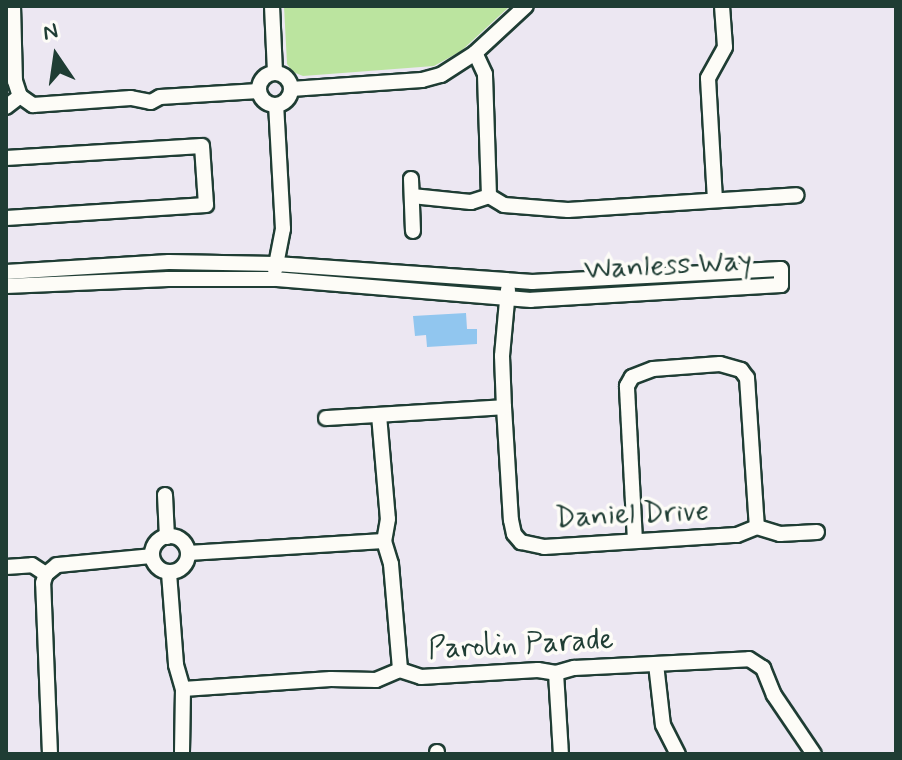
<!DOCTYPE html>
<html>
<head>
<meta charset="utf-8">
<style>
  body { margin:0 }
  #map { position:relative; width:902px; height:760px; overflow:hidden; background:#ece7f2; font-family:Mynerve,sans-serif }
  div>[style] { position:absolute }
  .green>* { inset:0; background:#bbe49f }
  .water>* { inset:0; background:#91c6ef }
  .roads { filter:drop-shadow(2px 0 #1f3d34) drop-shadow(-2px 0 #1f3d34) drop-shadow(0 2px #1f3d34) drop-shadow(0 -2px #1f3d34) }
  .minor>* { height:14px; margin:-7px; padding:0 7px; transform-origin:7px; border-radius:7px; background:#fdfcf7 }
  .minor>.ring { margin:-7px; padding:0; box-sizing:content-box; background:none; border:14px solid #fdfcf7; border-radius:50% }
  span { translate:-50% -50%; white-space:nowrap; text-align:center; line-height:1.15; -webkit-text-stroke:7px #fdfcf7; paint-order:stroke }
  .street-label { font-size:30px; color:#1f3d34 }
  .frame { position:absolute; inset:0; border:8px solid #1f3d34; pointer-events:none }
  .north { position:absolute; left:16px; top:16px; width:80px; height:80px; -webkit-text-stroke:6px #fdfcf7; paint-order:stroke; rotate:347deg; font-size:22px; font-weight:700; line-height:32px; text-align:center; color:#1f3d34 }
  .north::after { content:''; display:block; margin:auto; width:28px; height:36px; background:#1f3d34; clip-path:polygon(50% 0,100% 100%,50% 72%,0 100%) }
</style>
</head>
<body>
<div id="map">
  <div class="green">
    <div style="clip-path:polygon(284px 6px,510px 6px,461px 51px,434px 66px,303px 76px,293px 72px,287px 64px)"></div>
  </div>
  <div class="water">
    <div style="clip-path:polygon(466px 313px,467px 329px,477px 329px,477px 344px,427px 347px,426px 335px,415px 336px,413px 316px)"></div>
  </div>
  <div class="roads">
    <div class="minor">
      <div style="left:13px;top:6px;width:75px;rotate:88.5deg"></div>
      <div style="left:15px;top:81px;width:16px;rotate:72deg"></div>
      <div style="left:20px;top:96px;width:16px;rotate:35deg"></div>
      <div style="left:33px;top:105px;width:98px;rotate:-4.1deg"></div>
      <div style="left:131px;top:98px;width:20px;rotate:11deg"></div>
      <div style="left:151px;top:102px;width:10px;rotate:-29deg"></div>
      <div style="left:160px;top:97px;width:99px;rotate:-3.5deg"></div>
      <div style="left:272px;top:6px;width:67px;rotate:87.4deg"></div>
      <div class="ring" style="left:259px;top:73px;width:18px;height:18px"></div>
      <div style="left:291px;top:89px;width:131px;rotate:-3.9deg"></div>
      <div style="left:422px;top:80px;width:20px;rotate:-15deg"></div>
      <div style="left:441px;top:75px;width:40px;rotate:-32.9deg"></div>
      <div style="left:475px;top:53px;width:69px;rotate:-42.7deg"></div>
      <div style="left:6px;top:107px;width:18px;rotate:-38deg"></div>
      <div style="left:6px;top:158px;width:196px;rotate:-3.5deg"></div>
      <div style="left:202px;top:146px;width:59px;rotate:86.1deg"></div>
      <div style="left:206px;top:205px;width:200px;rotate:176.3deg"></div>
      <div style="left:411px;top:179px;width:52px;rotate:87.8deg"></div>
      <div style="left:412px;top:196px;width:59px;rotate:5.8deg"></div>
      <div style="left:471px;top:202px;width:19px;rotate:-18deg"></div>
      <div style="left:489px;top:196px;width:122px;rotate:-91.9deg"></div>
      <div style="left:485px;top:74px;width:23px;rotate:-115deg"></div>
      <div style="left:489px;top:196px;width:17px;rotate:31deg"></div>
      <div style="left:504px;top:205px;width:64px;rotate:4.5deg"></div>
      <div style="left:568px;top:210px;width:229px;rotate:-3.7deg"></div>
      <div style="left:715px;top:200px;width:122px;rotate:-93.3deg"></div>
      <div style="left:708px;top:78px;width:35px;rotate:-61deg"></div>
      <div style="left:725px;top:47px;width:41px;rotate:-94.2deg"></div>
      <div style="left:275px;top:270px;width:42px;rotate:-79deg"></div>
      <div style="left:283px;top:229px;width:124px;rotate:-93.2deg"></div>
      <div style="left:6px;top:272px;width:163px;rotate:-3.5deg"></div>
      <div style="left:169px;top:262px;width:107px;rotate:1.1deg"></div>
      <div style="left:276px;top:264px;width:257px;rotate:4deg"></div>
      <div style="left:532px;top:282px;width:249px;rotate:-3deg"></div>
      <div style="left:781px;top:269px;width:16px;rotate:90deg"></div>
      <div style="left:781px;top:285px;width:250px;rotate:176.6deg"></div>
      <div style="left:531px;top:300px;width:258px;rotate:-175.3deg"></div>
      <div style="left:274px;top:279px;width:106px;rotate:180deg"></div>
      <div style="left:168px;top:279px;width:162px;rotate:177.5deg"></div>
      <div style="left:508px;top:290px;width:66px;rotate:95.2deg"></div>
      <div style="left:502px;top:356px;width:51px;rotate:87.8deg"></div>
      <div style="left:504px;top:407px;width:113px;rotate:86.5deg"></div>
      <div style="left:511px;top:520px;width:14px;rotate:78deg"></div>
      <div style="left:514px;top:534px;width:11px;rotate:49deg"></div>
      <div style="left:521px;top:542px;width:24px;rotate:12deg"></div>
      <div style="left:544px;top:547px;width:193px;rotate:-3.6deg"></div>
      <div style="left:737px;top:535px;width:22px;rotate:-22deg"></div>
      <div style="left:757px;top:527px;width:24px;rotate:17deg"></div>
      <div style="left:780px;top:534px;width:37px;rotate:-3deg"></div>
      <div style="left:379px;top:415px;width:104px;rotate:85.1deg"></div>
      <div style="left:388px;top:519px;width:22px;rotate:100deg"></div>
      <div style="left:384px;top:541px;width:24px;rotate:73deg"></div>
      <div style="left:391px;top:564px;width:106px;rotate:85.1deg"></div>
      <div style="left:400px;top:670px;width:22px;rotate:18deg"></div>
      <div style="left:421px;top:677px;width:117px;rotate:-3.4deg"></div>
      <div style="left:538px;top:670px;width:18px;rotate:9deg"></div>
      <div style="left:556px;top:673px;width:19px;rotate:-16deg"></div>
      <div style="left:574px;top:668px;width:175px;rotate:-2.9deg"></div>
      <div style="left:749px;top:659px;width:17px;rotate:33deg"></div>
      <div style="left:763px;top:668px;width:29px;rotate:68deg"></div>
      <div style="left:774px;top:695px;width:71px;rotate:55.9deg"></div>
      <div style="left:326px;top:418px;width:178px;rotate:-3.5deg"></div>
      <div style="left:165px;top:495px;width:42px;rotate:87.3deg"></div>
      <div class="ring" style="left:152px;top:536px;width:22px;height:22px"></div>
      <div style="left:635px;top:541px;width:155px;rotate:-93deg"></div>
      <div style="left:627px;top:386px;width:10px;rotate:-61deg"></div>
      <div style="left:632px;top:377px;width:22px;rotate:-21deg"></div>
      <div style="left:653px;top:369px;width:67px;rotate:-4.3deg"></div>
      <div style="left:720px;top:364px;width:22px;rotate:16deg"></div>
      <div style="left:741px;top:370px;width:10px;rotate:53deg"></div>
      <div style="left:747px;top:378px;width:149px;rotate:86.2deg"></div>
      <div style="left:188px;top:553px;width:196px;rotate:-3.5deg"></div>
      <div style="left:6px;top:567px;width:26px;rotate:-4deg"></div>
      <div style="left:32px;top:565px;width:17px;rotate:33deg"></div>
      <div style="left:169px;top:573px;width:92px;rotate:85.6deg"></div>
      <div style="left:176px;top:665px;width:25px;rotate:74deg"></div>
      <div style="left:183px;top:689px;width:65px;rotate:90.9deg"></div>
      <div style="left:656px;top:664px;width:61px;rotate:83.5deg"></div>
      <div style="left:663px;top:725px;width:33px;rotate:63deg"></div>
      <div style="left:556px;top:673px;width:81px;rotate:86.5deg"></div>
      <div style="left:183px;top:689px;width:148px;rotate:-3.9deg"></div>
      <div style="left:331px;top:679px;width:45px;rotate:1.3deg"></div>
      <div style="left:376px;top:680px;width:26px;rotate:-23deg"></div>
      <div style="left:437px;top:752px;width:2px;rotate:90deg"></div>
      <div style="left:50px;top:754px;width:171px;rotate:-92.3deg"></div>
      <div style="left:43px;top:583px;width:9px;rotate:-72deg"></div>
      <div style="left:46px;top:574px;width:14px;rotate:-39deg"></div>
      <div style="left:57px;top:565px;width:95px;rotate:-5.4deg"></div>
    </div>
  </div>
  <div class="street-label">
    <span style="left:668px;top:266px;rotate:-3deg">Wanless Way</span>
    <span style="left:632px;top:515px;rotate:-3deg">Daniel Drive</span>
    <span style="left:521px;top:645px;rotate:-3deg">Parolin Parade</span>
  </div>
  <div class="frame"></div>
  <div class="north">N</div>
</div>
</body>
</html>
